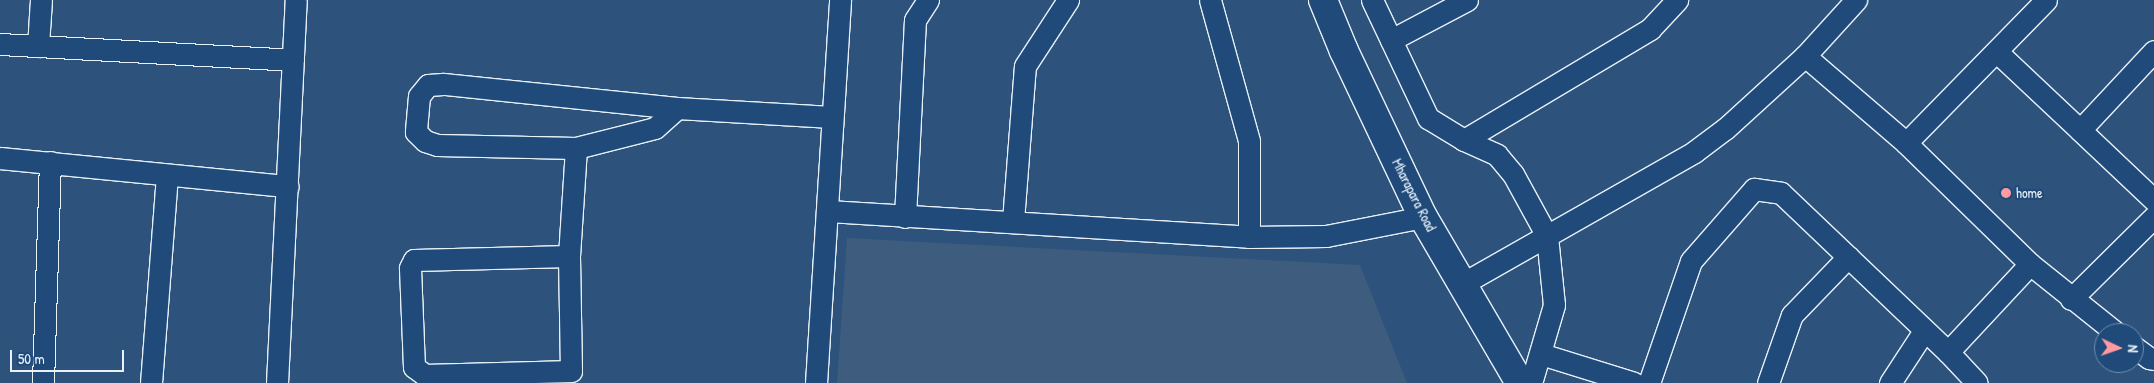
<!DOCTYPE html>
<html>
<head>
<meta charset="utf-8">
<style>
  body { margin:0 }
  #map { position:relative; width:2154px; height:383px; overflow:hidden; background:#2d527c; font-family:"Patrick Hand",sans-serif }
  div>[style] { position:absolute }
  .built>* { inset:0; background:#3e5c7e }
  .roads { filter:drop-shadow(1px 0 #e8f1f8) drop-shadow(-1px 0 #e8f1f8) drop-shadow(0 1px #e8f1f8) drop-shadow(0 -1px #e8f1f8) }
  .minor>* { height:21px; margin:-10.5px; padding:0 10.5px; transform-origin:10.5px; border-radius:10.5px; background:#1f4a7a }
  .major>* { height:28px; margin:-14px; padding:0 14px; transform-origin:14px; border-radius:14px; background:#1f4a7a }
  .dots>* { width:14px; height:14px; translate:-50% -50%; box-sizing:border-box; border:2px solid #1f4a7a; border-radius:50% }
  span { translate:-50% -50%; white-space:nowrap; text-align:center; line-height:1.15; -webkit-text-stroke:4.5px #1f4a7a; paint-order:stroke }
  .poi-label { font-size:14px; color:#e8f1f8 }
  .left { translate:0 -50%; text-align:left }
  .street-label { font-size:14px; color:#e8f1f8 }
  .north { position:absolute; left:2094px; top:323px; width:50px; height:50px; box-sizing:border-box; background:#1f4a7a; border:1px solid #6f8dac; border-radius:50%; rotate:93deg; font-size:14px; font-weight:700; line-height:20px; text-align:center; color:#e8f1f8 }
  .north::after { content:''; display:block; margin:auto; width:18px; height:22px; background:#ff9aa2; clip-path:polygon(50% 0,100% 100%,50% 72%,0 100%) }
  .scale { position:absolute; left:10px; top:350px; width:114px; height:22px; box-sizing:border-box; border:2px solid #e8f1f8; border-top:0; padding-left:6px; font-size:15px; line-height:18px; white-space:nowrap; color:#e8f1f8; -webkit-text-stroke:4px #1f4a7a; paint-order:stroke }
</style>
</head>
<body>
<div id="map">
  <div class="built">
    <div style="clip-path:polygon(847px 238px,1360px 265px,1407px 383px,837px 383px)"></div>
  </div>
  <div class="roads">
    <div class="minor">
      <div style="left:1210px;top:0;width:146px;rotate:74.5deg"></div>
      <div style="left:1249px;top:141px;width:96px;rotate:90deg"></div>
      <div style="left:1372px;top:0;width:131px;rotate:64.6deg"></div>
      <div style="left:1428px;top:118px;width:42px;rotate:31.4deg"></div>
      <div style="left:1464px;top:140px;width:36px;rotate:24deg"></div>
      <div style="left:1497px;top:155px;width:25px;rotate:50deg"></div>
      <div style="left:1513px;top:174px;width:71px;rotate:61.3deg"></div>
      <div style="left:1547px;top:236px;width:69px;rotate:84.2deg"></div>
      <div style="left:1554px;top:305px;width:81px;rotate:106.4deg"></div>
      <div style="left:1391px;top:40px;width:86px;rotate:-27.8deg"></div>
      <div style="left:0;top:44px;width:293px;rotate:3.1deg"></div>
      <div style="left:38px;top:46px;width:46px;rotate:-86.3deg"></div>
      <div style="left:2154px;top:51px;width:108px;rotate:133.1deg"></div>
      <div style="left:2080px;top:130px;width:102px;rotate:43.4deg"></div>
      <div style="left:1997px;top:52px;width:114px;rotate:43.2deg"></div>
      <div style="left:1805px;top:56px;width:133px;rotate:40.7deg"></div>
      <div style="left:1906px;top:143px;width:173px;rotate:44.3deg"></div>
      <div style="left:2030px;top:264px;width:110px;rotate:38.7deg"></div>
      <div style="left:677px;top:108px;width:235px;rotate:-174.1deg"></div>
      <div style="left:443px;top:84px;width:15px;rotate:176deg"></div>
      <div style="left:428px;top:85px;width:14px;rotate:129deg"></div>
      <div style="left:419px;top:96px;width:36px;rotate:95deg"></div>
      <div style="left:416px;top:132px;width:13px;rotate:45deg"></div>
      <div style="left:425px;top:141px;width:13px;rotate:18deg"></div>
      <div style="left:437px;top:145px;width:139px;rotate:1.2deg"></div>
      <div style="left:576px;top:148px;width:81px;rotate:-14.2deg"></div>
      <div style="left:655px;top:128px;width:30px;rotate:-42deg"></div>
      <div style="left:677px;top:108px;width:155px;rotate:3.3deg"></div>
      <div style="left:1464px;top:140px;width:217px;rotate:-30.8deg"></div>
      <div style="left:1650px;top:29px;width:40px;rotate:-47deg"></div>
      <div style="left:1906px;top:143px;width:200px;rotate:-45.6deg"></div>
      <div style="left:0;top:158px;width:289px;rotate:5.6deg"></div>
      <div style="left:828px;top:211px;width:422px;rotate:3.5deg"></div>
      <div style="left:1249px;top:237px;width:77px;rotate:-0.7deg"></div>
      <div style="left:1326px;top:236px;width:99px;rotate:-11.1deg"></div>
      <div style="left:905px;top:217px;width:197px;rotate:-87.1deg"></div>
      <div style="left:915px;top:20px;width:24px;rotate:-57deg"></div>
      <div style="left:1013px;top:221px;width:155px;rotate:-85.6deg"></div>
      <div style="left:1025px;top:66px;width:79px;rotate:-56.9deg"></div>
      <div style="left:569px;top:256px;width:155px;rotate:178.5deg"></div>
      <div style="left:414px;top:260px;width:9px;rotate:117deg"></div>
      <div style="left:410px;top:268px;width:99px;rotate:87.7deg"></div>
      <div style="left:414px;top:367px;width:14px;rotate:36deg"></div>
      <div style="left:425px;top:375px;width:146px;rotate:-1.6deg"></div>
      <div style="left:571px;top:371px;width:115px;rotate:-91deg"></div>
      <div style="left:569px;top:256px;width:108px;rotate:-86.3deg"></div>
      <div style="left:1462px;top:284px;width:267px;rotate:-29.6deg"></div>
      <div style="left:1694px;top:152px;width:39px;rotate:-37deg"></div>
      <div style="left:1725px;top:129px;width:108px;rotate:-42.4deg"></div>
      <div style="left:1805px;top:56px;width:76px;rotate:-47.7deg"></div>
      <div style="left:2071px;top:299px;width:117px;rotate:-44.7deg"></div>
      <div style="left:2134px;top:347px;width:19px;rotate:36deg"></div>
      <div style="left:2149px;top:358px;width:5px;rotate:11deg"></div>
      <div style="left:1948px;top:352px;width:120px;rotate:-47deg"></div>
      <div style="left:1541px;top:354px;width:97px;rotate:17.3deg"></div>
      <div style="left:43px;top:383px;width:221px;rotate:-88.2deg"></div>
      <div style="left:151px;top:383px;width:208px;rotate:-85.6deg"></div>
      <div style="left:277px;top:383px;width:383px;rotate:-87.2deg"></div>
      <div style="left:816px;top:383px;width:384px;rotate:-86.4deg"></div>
      <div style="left:1649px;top:383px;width:129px;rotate:-71deg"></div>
      <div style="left:1691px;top:261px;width:96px;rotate:-48.8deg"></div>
      <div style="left:1754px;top:189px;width:27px;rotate:8deg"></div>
      <div style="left:1781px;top:193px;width:231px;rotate:43.6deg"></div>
      <div style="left:1948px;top:352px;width:42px;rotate:46.9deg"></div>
      <div style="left:1768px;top:383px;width:72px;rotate:-70.6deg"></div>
      <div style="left:1792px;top:315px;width:81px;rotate:-46deg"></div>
      <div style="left:1890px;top:383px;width:62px;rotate:-56.8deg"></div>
    </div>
    <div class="major">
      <div style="left:1323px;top:0;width:55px;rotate:67.6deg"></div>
      <div style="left:1344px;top:51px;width:184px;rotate:64.6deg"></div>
      <div style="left:1423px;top:217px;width:192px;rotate:59.7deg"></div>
    </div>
  </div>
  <div class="dots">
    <div style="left:2006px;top:193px;background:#ff9aa2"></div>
  </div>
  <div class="poi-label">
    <span class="left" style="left:2016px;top:193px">home</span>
  </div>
  <div class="street-label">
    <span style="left:1414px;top:195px;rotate:63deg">Mharapara Road</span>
  </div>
  <div class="north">N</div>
  <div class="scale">50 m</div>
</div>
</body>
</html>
